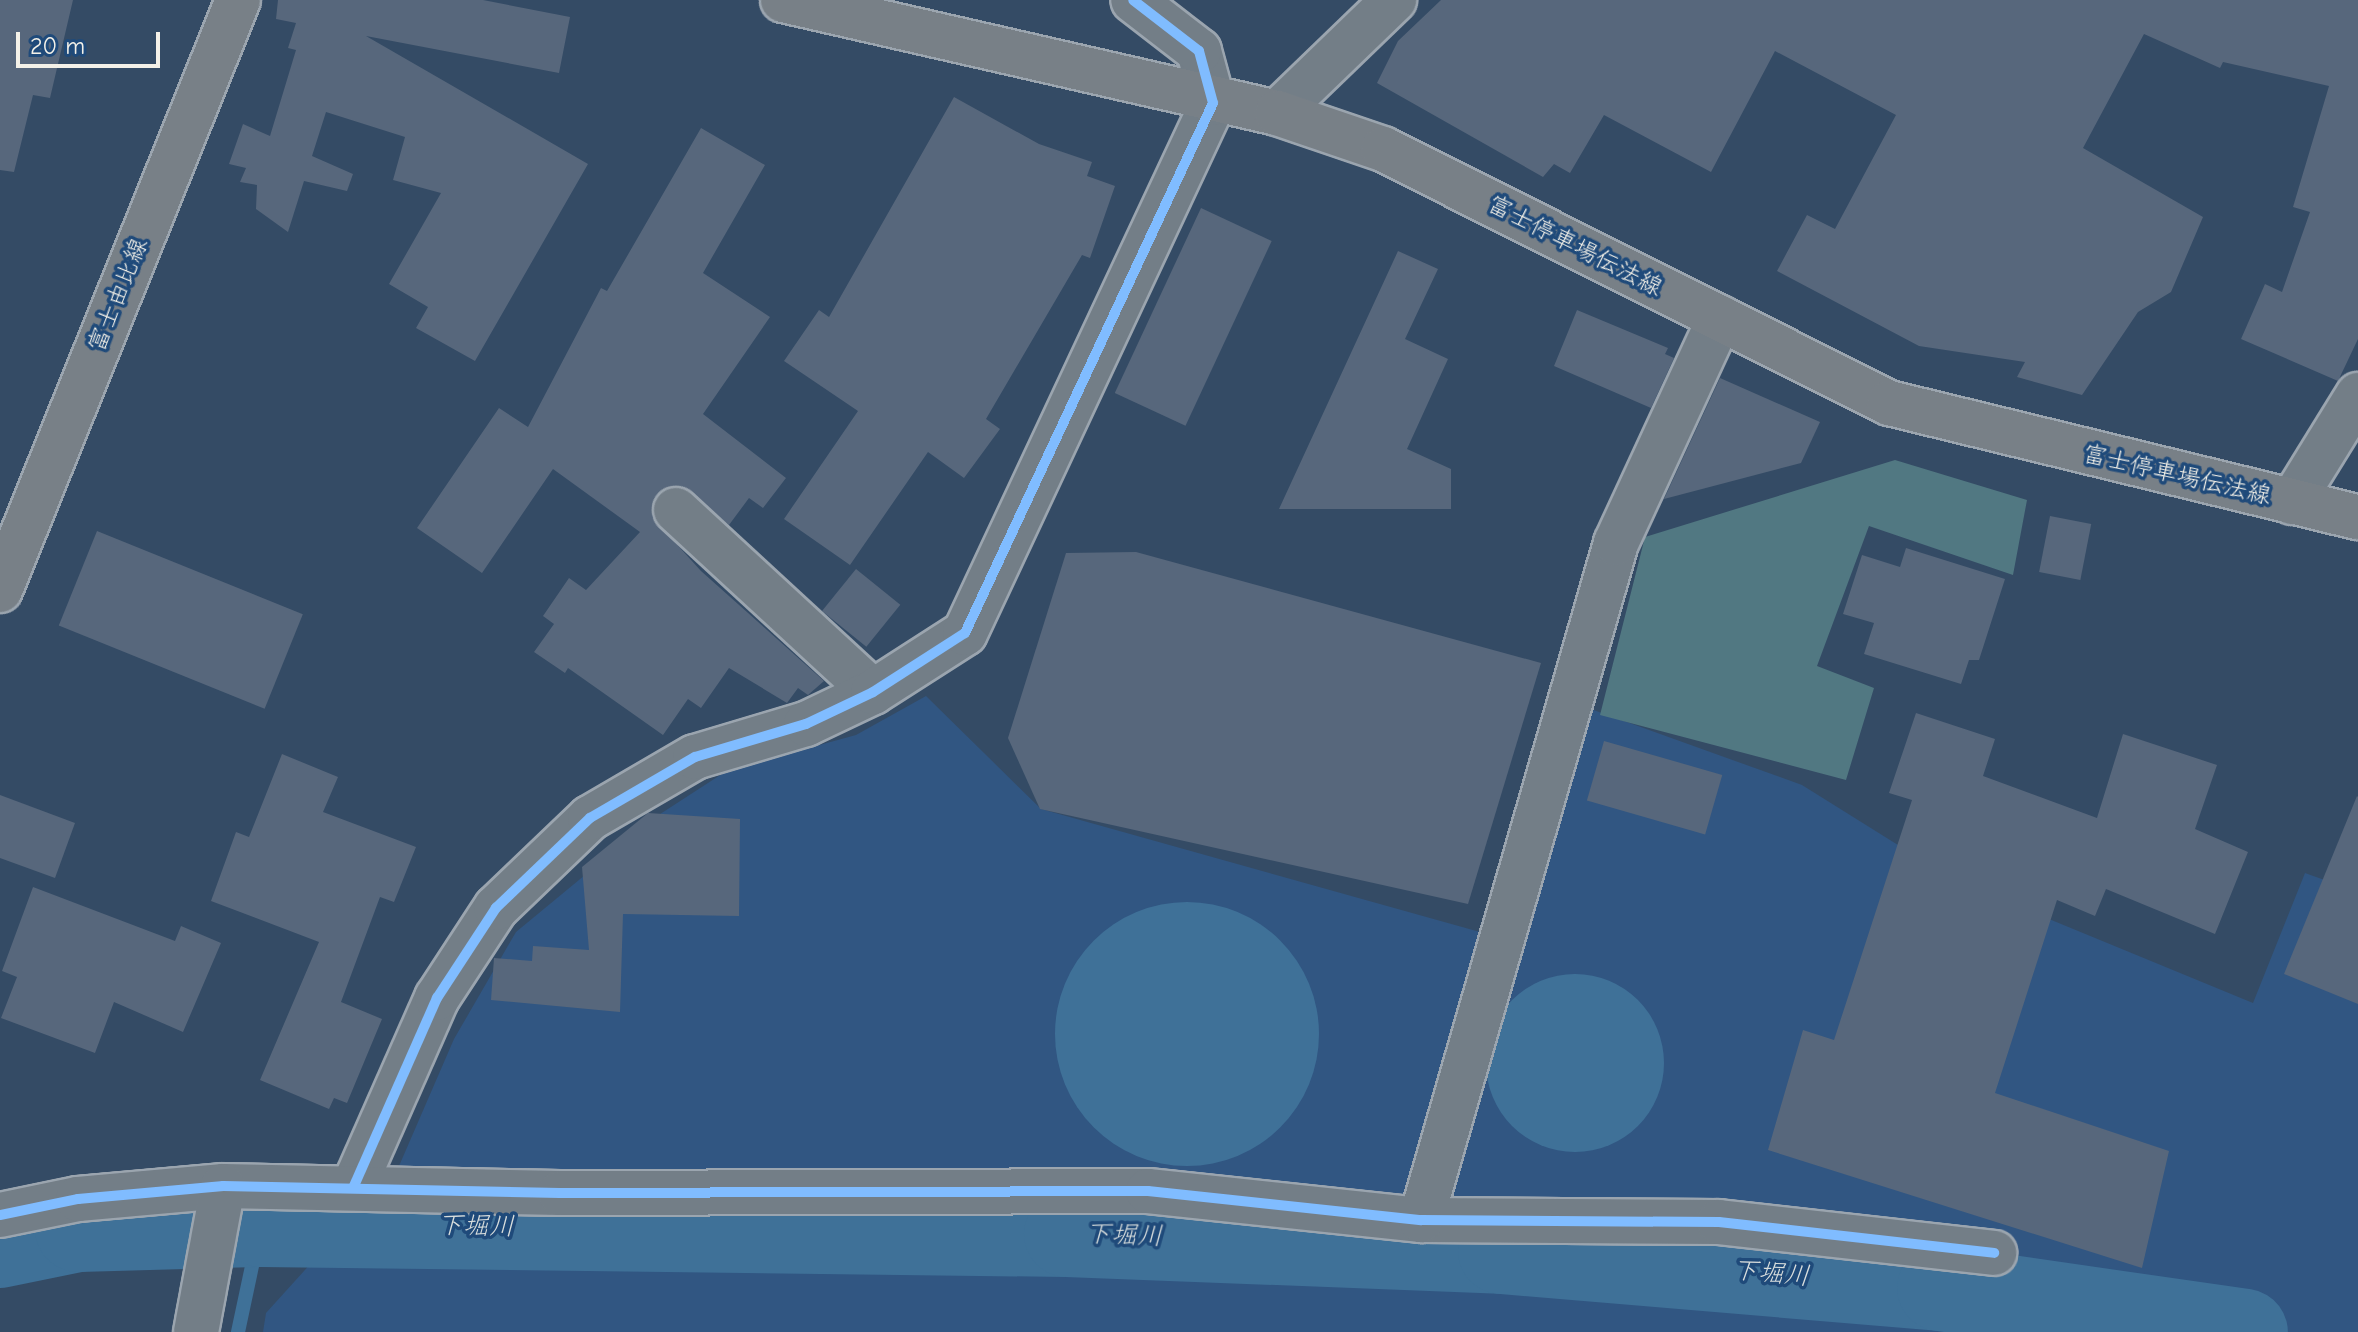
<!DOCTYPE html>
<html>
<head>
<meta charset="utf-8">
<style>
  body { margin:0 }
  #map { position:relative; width:2358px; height:1332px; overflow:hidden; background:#344b65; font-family:"Comic Neue","Klee One",sans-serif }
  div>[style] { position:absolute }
  .built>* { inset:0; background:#315682 }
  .green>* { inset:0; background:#517882 }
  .water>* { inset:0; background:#3f7198 }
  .round { border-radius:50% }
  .stream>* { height:14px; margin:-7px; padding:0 7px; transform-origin:7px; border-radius:7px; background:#3f7198 }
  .river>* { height:86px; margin:-43px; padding:0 43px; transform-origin:43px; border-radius:43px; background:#3f7198 }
  .building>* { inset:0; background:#57677c; transform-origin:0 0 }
  .roads { filter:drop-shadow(2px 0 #9ba5af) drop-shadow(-2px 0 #9ba5af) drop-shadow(0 2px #9ba5af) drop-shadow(0 -2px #9ba5af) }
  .minor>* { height:44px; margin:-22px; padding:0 22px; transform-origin:22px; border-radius:22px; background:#737e87 }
  .major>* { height:44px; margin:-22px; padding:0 22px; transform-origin:22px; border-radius:22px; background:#788087 }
  .cycleway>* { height:10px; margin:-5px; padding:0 5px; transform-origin:5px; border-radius:5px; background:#80bcff }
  span { translate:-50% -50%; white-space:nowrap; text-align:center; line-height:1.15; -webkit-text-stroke:7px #1f4a7a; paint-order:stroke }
  .street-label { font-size:24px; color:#f4f1e8 }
  .water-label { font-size:26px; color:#d9dedd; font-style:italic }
  .scale { position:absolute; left:16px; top:32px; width:144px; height:36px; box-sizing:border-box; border:4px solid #f4f1e8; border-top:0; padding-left:10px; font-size:24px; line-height:28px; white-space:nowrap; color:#f4f1e8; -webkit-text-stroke:6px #1f4a7a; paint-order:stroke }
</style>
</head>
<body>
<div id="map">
  <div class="built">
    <div style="clip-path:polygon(1549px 694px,1802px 785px,1954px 880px,2253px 1003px,2305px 873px,2358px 892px,2358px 1332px,263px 1332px,266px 1313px,399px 1166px,454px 1039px,516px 932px,654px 818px,728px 770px,856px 735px,926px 696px,1041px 809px,1480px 932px)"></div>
  </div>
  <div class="green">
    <div style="clip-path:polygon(1895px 460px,2027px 500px,2013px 575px,1869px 526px,1817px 666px,1874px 688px,1846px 780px,1600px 715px,1645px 537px)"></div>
  </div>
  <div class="water">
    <div class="round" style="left:1055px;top:902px;width:264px;height:264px"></div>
    <div class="round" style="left:1486px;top:974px;width:178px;height:178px"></div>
  </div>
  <div class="stream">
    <div style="left:238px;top:1332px;width:110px;rotate:-78deg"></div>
  </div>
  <div class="river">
    <div style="left:0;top:1245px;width:80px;rotate:-11.6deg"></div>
    <div style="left:78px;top:1229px;width:183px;rotate:-1.6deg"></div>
    <div style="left:261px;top:1224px;width:806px;rotate:0.71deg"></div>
    <div style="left:1067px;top:1234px;width:434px;rotate:2.2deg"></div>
    <div style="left:1501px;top:1251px;width:441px;rotate:4.8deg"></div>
    <div style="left:1940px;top:1288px;width:308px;rotate:8.2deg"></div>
  </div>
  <div class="building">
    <div style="clip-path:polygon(0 0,73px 0,50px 98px,33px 95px,14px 172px,0 170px)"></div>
    <div style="clip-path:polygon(278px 0,483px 0,570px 17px,559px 73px,366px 36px,588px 164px,475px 361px,416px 328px,428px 307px,389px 284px,441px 193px,393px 180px,405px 137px,326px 112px,312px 156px,353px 174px,347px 191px,304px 181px,288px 232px,256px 209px,257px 185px,240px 182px,246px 168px,229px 164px,243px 124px,270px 136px,296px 50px,288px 48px,296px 23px,276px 19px)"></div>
    <div style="clip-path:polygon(1441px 0,2358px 0,2358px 339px,2338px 381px,2241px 339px,2265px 284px,2282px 292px,2310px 212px,2293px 207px,2329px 86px,2223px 62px,2220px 68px,2144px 34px,2083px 148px,2203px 217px,2171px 292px,2138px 312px,2082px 395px,2017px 377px,2025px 362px,1919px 346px,1777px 271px,1807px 215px,1835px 229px,1896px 115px,1775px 51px,1711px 172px,1604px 115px,1570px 173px,1554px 164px,1543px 177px,1377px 83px,1398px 41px)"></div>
    <div style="clip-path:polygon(954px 97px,1039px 144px,1092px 162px,1087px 176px,1115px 186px,1090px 258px,1082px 255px,986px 419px,1000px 429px,964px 478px,928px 452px,850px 565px,784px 519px,858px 411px,784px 361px,819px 310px,829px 317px)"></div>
    <div style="clip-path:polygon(701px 128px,765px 165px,703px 273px,770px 317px,703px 414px,786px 478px,763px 508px,749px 498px,729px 525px,681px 486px,657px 494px,652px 517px,701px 571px,824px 681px,808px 695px,798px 688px,787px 703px,729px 668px,701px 708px,688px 699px,663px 735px,568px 668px,565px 673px,534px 652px,554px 624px,543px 616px,569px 578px,586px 590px,640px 532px,553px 469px,482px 573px,417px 528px,499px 408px,528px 427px,601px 288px,607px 291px)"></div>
    <div style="left:1201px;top:208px;width:78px;height:204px;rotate:25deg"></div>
    <div style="clip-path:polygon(1398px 251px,1438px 269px,1405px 339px,1448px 359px,1407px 449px,1451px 469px,1451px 509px,1279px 509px)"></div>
    <div style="clip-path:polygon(1577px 310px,1668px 348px,1665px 354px,1674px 358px,1651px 408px,1554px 366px)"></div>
    <div style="clip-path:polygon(1720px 378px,1820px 422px,1801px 463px,1664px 499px)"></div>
    <div style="left:2050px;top:516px;width:42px;height:57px;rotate:11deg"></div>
    <div style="left:97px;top:531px;width:222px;height:102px;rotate:22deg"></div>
    <div style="clip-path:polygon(1906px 548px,2005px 579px,1979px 660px,1969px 660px,1961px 684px,1864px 654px,1874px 623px,1843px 614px,1862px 555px,1900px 567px)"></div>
    <div style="clip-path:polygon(1136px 552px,1541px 663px,1468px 904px,1040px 809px,1008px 738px,1066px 553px)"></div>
    <div style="left:856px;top:569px;width:57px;height:54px;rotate:39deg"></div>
    <div style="clip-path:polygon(1916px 713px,1995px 739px,1983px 776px,2097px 818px,2123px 734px,2217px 765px,2195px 829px,2248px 852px,2215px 934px,2106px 889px,2095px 916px,2057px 900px,1995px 1093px,2169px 1151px,2142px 1268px,1768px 1150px,1803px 1030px,1834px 1040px,1912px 800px,1889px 793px)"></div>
    <div style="left:1604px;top:741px;width:123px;height:62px;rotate:16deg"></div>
    <div style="clip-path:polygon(282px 754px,338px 777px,323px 812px,416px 847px,394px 902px,380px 897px,341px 1002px,382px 1019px,347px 1103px,334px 1098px,329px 1109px,260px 1080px,319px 942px,211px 901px,236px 832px,249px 837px)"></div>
    <div style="clip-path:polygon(0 795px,75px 823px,55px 878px,0 858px)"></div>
    <div style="clip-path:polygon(2357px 796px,2358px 797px,2358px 1004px,2284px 974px)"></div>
    <div style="clip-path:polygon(648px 813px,740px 819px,739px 916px,623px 914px,620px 1012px,491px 1000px,494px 958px,532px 961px,533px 946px,589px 950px,582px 867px)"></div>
    <div style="clip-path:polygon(33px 887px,175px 941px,181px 926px,221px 943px,183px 1032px,114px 1002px,95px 1053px,1px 1018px,17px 977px,2px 971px)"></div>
  </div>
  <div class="roads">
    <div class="minor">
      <div style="left:1277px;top:113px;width:163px;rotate:-44deg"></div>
      <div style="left:2292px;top:502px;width:126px;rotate:-58.3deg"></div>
      <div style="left:676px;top:510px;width:268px;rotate:42.7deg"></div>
      <div style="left:354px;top:1186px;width:206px;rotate:-66.2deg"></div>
      <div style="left:437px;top:998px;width:108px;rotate:-56.8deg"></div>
      <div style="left:496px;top:908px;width:130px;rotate:-43.8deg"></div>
      <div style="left:590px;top:818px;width:121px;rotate:-30.2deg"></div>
      <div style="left:695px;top:757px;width:116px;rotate:-16.6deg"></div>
      <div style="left:806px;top:724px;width:74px;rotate:-25.5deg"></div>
      <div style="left:873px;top:692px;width:109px;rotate:-32.7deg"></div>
      <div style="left:965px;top:633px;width:585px;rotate:-64.92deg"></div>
      <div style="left:1213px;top:103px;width:54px;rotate:-105.1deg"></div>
      <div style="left:1199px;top:51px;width:83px;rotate:-142.3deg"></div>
      <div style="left:0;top:1215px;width:80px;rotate:-11.6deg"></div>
      <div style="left:78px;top:1199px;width:146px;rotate:-5.1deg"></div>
      <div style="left:223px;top:1186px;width:337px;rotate:1.2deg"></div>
      <div style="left:560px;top:1193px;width:588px;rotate:-0.19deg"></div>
      <div style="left:1148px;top:1191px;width:275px;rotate:6.1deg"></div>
      <div style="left:1421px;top:1220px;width:298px;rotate:0.4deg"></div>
      <div style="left:1719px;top:1222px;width:277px;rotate:6.4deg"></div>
      <div style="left:1421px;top:1220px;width:705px;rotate:-73.93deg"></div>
      <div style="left:1616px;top:543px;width:248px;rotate:-65.2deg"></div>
      <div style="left:196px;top:1332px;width:148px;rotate:-79.5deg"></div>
    </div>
    <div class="major">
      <div style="left:783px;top:0;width:507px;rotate:12.88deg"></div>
      <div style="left:1277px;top:113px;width:112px;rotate:18.8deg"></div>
      <div style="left:1383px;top:149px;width:566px;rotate:26.66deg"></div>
      <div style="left:1889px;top:403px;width:483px;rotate:13.7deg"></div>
      <div style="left:0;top:590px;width:636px;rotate:-68.03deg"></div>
    </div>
  </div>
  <div class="cycleway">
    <div style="left:354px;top:1186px;width:206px;rotate:-66.2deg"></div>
    <div style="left:437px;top:998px;width:108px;rotate:-56.8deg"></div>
    <div style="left:496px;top:908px;width:130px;rotate:-43.8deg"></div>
    <div style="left:590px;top:818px;width:121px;rotate:-30.2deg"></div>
    <div style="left:695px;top:757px;width:116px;rotate:-16.6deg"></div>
    <div style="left:806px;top:724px;width:74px;rotate:-25.5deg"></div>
    <div style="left:873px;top:692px;width:109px;rotate:-32.7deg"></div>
    <div style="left:965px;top:633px;width:585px;rotate:-64.92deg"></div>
    <div style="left:1213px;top:103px;width:54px;rotate:-105.1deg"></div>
    <div style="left:1199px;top:51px;width:83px;rotate:-142.3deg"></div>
    <div style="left:0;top:1215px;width:80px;rotate:-11.6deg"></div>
    <div style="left:78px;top:1199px;width:146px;rotate:-5.1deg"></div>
    <div style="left:223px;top:1186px;width:337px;rotate:1.2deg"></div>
    <div style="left:560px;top:1193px;width:588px;rotate:-0.19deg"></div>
    <div style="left:1148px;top:1191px;width:275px;rotate:6.1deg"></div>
    <div style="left:1421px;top:1220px;width:298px;rotate:0.4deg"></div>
    <div style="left:1719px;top:1222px;width:277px;rotate:6.4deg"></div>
  </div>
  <div class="street-label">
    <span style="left:1575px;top:246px;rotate:27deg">富士停車場伝法線</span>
    <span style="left:118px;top:295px;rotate:-68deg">富士由比線</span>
    <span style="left:2177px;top:475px;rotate:13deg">富士停車場伝法線</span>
  </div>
  <div class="water-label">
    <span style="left:476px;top:1227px;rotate:1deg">下堀川</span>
    <span style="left:1124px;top:1236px;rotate:2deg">下堀川</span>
    <span style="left:1771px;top:1274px;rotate:5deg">下堀川</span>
  </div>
  <div class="scale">20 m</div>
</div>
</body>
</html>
